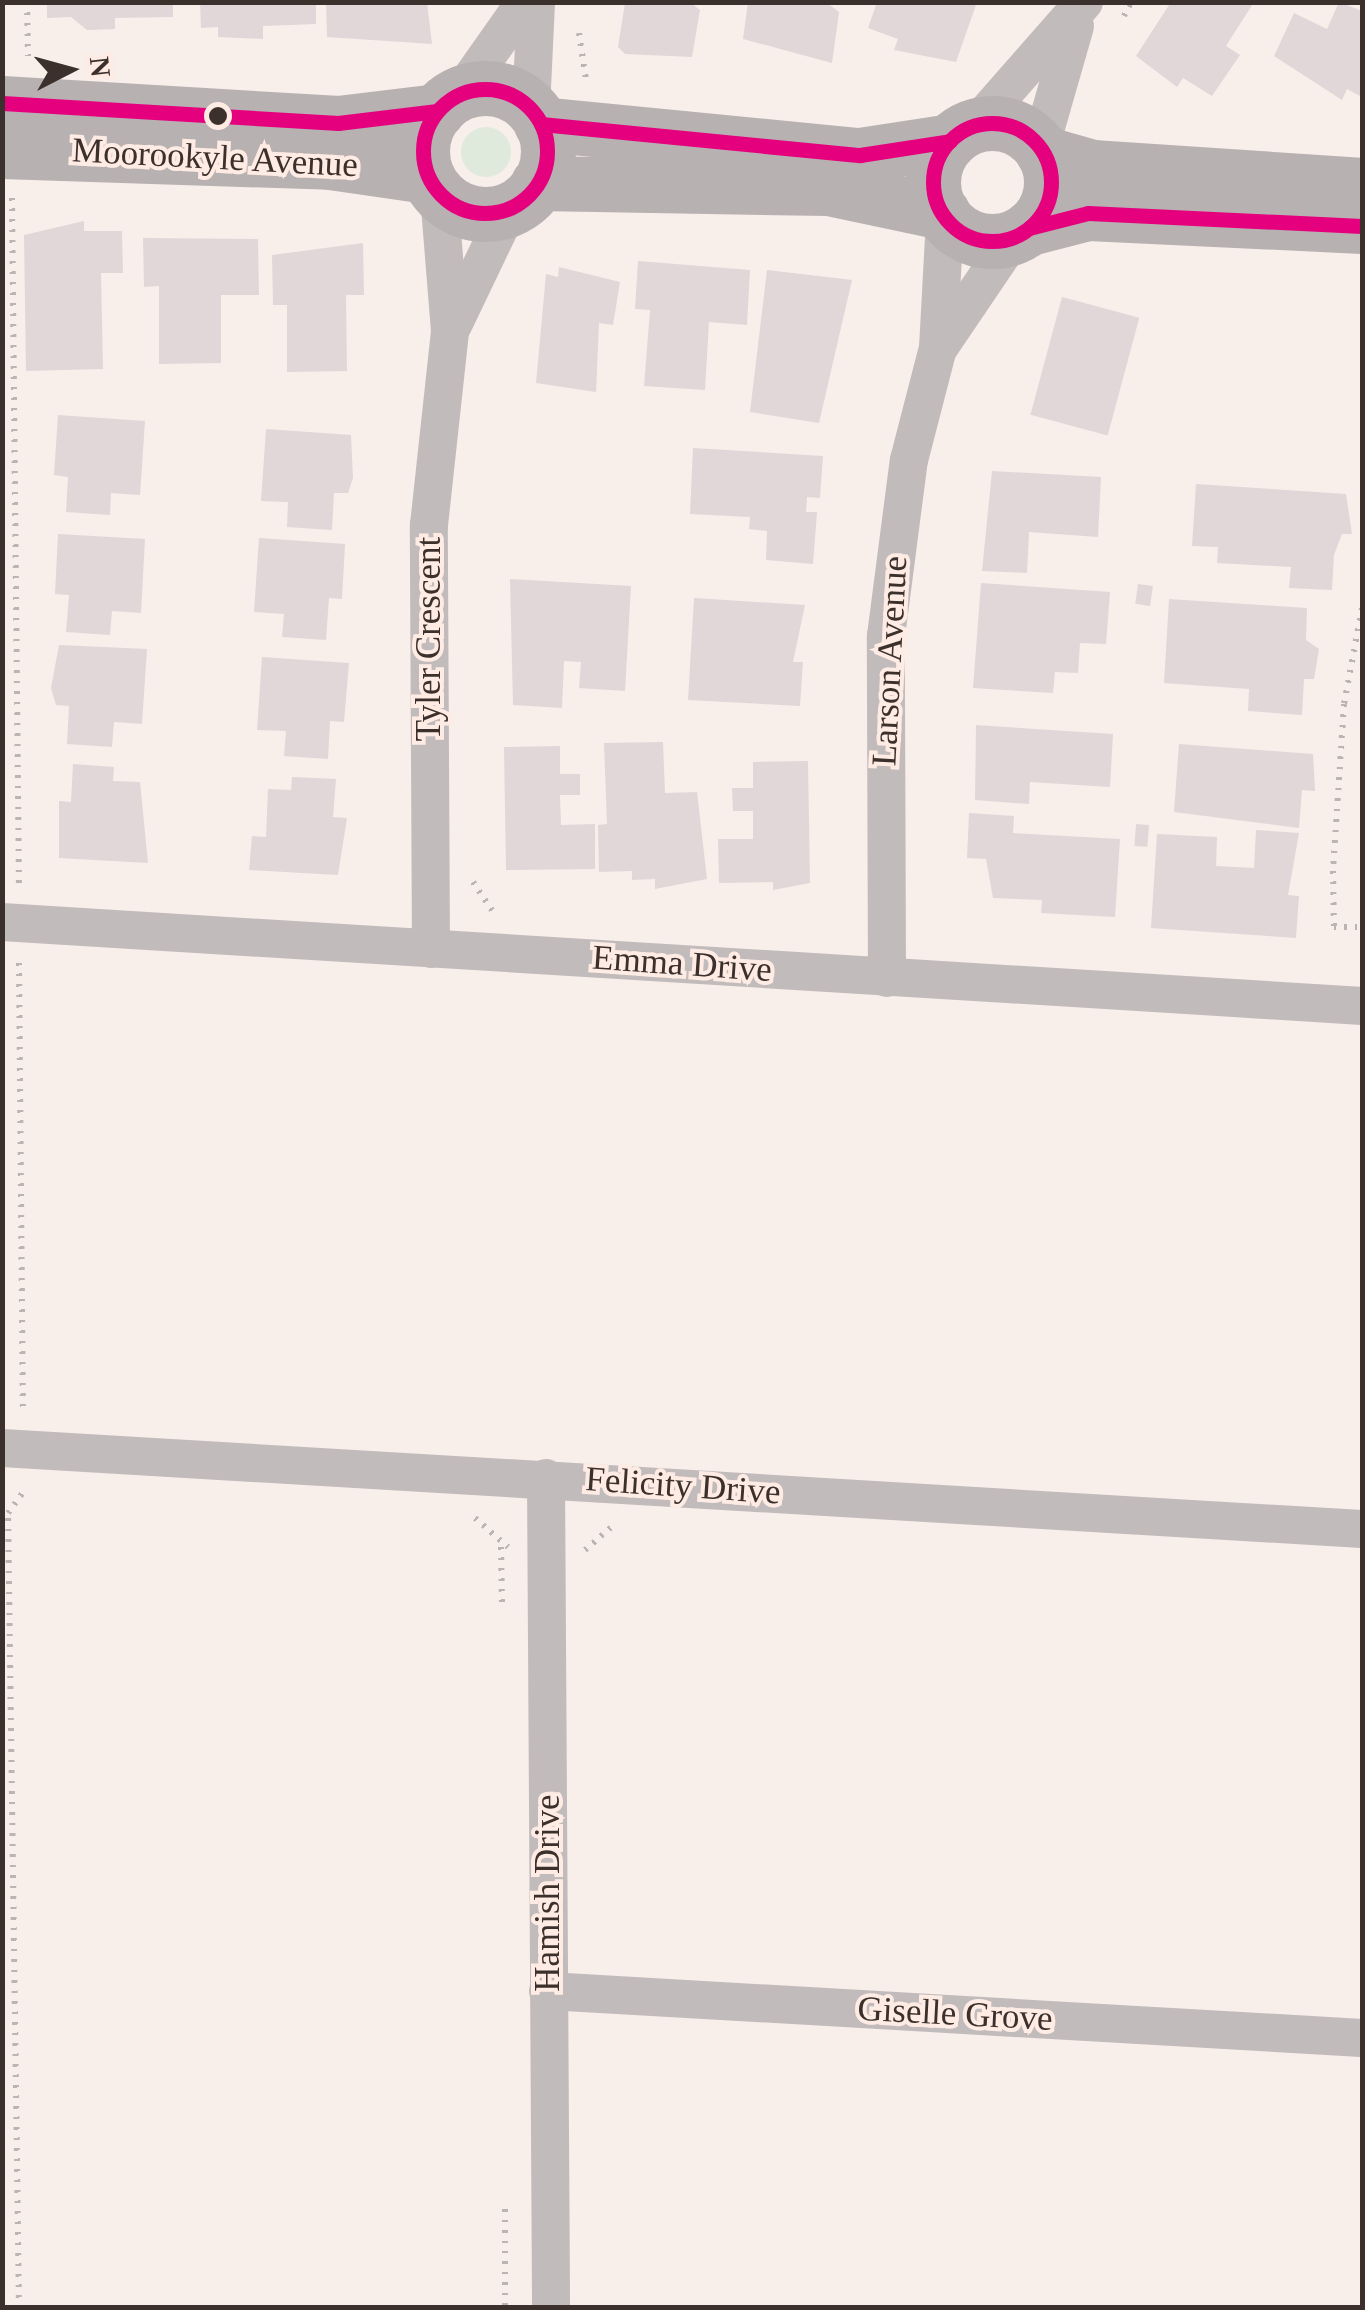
<!DOCTYPE html>
<html>
<head>
<meta charset="utf-8">
<style>
  body { margin:0 }
  #map { position:relative; width:1365px; height:2310px; overflow:hidden; background:#f8eeea; font-family:"Times New Roman",serif }
  div>[style] { position:absolute }
  .green>* { inset:0; background:#dfeadc }
  .round { border-radius:50% }
  .building>* { inset:0; background:#e1d7d8; transform-origin:0 0 }
  .path>* { height:6px; margin-top:-3px; transform-origin:0; background:repeating-linear-gradient(90deg,#bab4b3 0 2.5px,transparent 0 10.5px) }
  .street>* { height:38px; margin:-19px; padding:0 19px; transform-origin:19px; border-radius:19px; background:#c1bbbb }
  .secondary>* { height:55px; margin:-27.5px; padding:0 27.5px; transform-origin:27.5px; border-radius:27.5px; background:#b7b1b1 }
  .secondary>.ring { margin:-27.5px; padding:0; box-sizing:content-box; background:none; border:55px solid #b7b1b1; border-radius:50% }
  .bus-1>* { height:15px; margin:-7.5px; padding:0 7.5px; transform-origin:7.5px; border-radius:7.5px; background:#e5007d }
  .bus-1>.ring { margin:-7.5px; padding:0; box-sizing:content-box; background:none; border:15px solid #e5007d; border-radius:50% }
  .dots>* { width:28px; height:28px; translate:-50% -50%; box-sizing:border-box; border:5px solid #feebe4; border-radius:50% }
  span { translate:-50% -50%; white-space:nowrap; text-align:center; line-height:1.15; -webkit-text-stroke:8px #feebe4; paint-order:stroke }
  .street-label { font-size:35px; color:#3b302b }
  .frame { position:absolute; inset:0; border:5px solid #3b302b; pointer-events:none }
  .north { position:absolute; left:20px; top:20px; width:100px; height:100px; -webkit-text-stroke:8px #feebe4; paint-order:stroke; rotate:84deg; font-size:28px; font-weight:700; line-height:40px; text-align:center; color:#3b302b }
  .north::after { content:''; display:block; margin:auto; width:35px; height:45px; background:#3b302b; clip-path:polygon(50% 0,100% 100%,50% 72%,0 100%) }
</style>
</head>
<body>
<div id="map">
  <div class="green">
    <div class="round" style="left:461px;top:127px;width:50px;height:50px"></div>
  </div>
  <div class="building">
    <div style="clip-path:polygon(47px 2px,173px 2px,173px 17px,115px 18px,115px 29px,87px 30px,71px 17px,47px 18px)"></div>
    <div style="clip-path:polygon(200px 2px,316px 2px,316px 24px,263px 26px,263px 39px,218px 37px,218px 27px,201px 28px)"></div>
    <div style="clip-path:polygon(326px 2px,427px 2px,432px 44px,327px 37px)"></div>
    <div style="clip-path:polygon(748px 2px,826px 2px,839px 12px,832px 63px,743px 39px)"></div>
    <div style="clip-path:polygon(877px 2px,977px 2px,956px 62px,894px 50px,898px 39px,868px 28px)"></div>
    <div style="clip-path:polygon(1171px 2px,1254px 2px,1226px 46px,1240px 55px,1212px 96px,1183px 78px,1177px 87px,1136px 56px)"></div>
    <div style="clip-path:polygon(1339px 2px,1362px 11px,1362px 97px,1347px 89px,1342px 100px,1274px 56px,1294px 13px,1327px 29px)"></div>
    <div style="clip-path:polygon(625px 3px,691px 3px,700px 10px,692px 57px,625px 54px,618px 47px)"></div>
    <div style="clip-path:polygon(84px 221px,84px 231px,122px 231px,123px 273px,101px 273px,103px 369px,26px 371px,24px 235px)"></div>
    <div style="clip-path:polygon(143px 238px,258px 239px,259px 295px,221px 295px,221px 363px,159px 364px,159px 286px,144px 287px)"></div>
    <div style="clip-path:polygon(363px 243px,364px 295px,346px 295px,347px 371px,287px 372px,287px 305px,273px 305px,272px 255px)"></div>
    <div style="clip-path:polygon(638px 261px,750px 270px,747px 325px,709px 322px,705px 390px,644px 386px,650px 310px,635px 309px)"></div>
    <div style="clip-path:polygon(559px 267px,620px 282px,613px 325px,599px 323px,596px 392px,536px 383px,546px 274px,558px 277px)"></div>
    <div style="clip-path:polygon(767px 270px,852px 280px,819px 423px,750px 412px)"></div>
    <div style="left:1062px;top:297px;width:80px;height:122px;rotate:15deg"></div>
    <div style="clip-path:polygon(58px 415px,145px 421px,140px 495px,111px 493px,110px 515px,66px 512px,68px 477px,54px 475px)"></div>
    <div style="clip-path:polygon(266px 429px,351px 435px,353px 478px,348px 493px,334px 493px,332px 530px,287px 527px,288px 502px,261px 501px)"></div>
    <div style="clip-path:polygon(693px 448px,823px 456px,820px 498px,807px 497px,806px 512px,817px 512px,813px 564px,766px 560px,767px 531px,749px 529px,750px 517px,690px 514px)"></div>
    <div style="clip-path:polygon(992px 471px,1101px 477px,1098px 537px,1029px 532px,1027px 573px,982px 571px)"></div>
    <div style="clip-path:polygon(1196px 484px,1346px 494px,1352px 534px,1342px 534px,1334px 555px,1332px 590px,1289px 588px,1291px 567px,1217px 563px,1218px 547px,1192px 546px)"></div>
    <div style="clip-path:polygon(58px 534px,145px 539px,141px 613px,112px 611px,110px 635px,66px 632px,69px 595px,55px 594px)"></div>
    <div style="clip-path:polygon(259px 538px,345px 544px,342px 599px,329px 598px,326px 640px,282px 637px,284px 614px,254px 612px)"></div>
    <div style="clip-path:polygon(510px 579px,631px 586px,625px 691px,579px 688px,581px 662px,564px 661px,562px 708px,513px 705px)"></div>
    <div style="clip-path:polygon(981px 583px,1110px 592px,1106px 644px,1080px 643px,1078px 673px,1055px 672px,1053px 693px,973px 688px)"></div>
    <div style="left:1138px;top:584px;width:15px;height:20px;rotate:8deg"></div>
    <div style="clip-path:polygon(694px 598px,805px 605px,793px 662px,803px 662px,800px 706px,688px 700px)"></div>
    <div style="clip-path:polygon(1169px 599px,1307px 608px,1306px 640px,1319px 649px,1314px 679px,1304px 679px,1302px 715px,1248px 711px,1249px 689px,1164px 683px)"></div>
    <div style="clip-path:polygon(59px 645px,147px 649px,142px 724px,114px 722px,112px 747px,67px 744px,69px 706px,56px 705px,51px 688px)"></div>
    <div style="clip-path:polygon(262px 657px,349px 663px,344px 722px,330px 721px,328px 759px,284px 756px,286px 731px,257px 730px)"></div>
    <div style="clip-path:polygon(976px 725px,1113px 734px,1110px 787px,1030px 782px,1029px 804px,975px 800px)"></div>
    <div style="clip-path:polygon(663px 742px,665px 793px,697px 792px,707px 879px,655px 889px,655px 879px,632px 880px,632px 871px,599px 872px,598px 825px,607px 824px,604px 743px)"></div>
    <div style="clip-path:polygon(1179px 744px,1313px 754px,1315px 791px,1302px 790px,1299px 828px,1174px 812px)"></div>
    <div style="clip-path:polygon(560px 746px,560px 774px,580px 774px,580px 795px,560px 795px,561px 825px,595px 824px,595px 869px,506px 870px,504px 747px)"></div>
    <div style="clip-path:polygon(808px 761px,810px 883px,773px 890px,773px 882px,719px 883px,718px 839px,753px 839px,753px 811px,733px 811px,732px 788px,753px 788px,753px 762px)"></div>
    <div style="clip-path:polygon(73px 764px,114px 767px,113px 781px,140px 782px,148px 863px,59px 858px,59px 801px,71px 802px)"></div>
    <div style="clip-path:polygon(292px 777px,336px 779px,333px 817px,347px 818px,338px 875px,249px 870px,252px 836px,266px 837px,268px 789px,291px 790px)"></div>
    <div style="clip-path:polygon(969px 813px,1014px 816px,1013px 833px,1120px 839px,1115px 917px,1041px 913px,1042px 900px,993px 898px,986px 859px,967px 858px)"></div>
    <div style="left:1136px;top:824px;width:13px;height:22px;rotate:4deg"></div>
    <div style="clip-path:polygon(1256px 830px,1299px 833px,1288px 895px,1299px 896px,1296px 938px,1151px 928px,1157px 834px,1217px 837px,1216px 866px,1254px 868px)"></div>
  </div>
  <div class="path">
    <div style="left:27px;top:2px;width:54px;rotate:88.9deg"></div>
    <div style="left:1124px;top:16px;width:16px;rotate:-63deg"></div>
    <div style="left:579px;top:33px;width:48px;rotate:81.5deg"></div>
    <div style="left:12px;top:198px;width:687px;rotate:89.42deg"></div>
    <div style="left:1362px;top:608px;width:98px;rotate:100.6deg"></div>
    <div style="left:1344px;top:704px;width:167px;rotate:93.8deg"></div>
    <div style="left:1333px;top:871px;width:56px;rotate:89deg"></div>
    <div style="left:1334px;top:927px;width:28px"></div>
    <div style="left:473px;top:882px;width:36px;rotate:56deg"></div>
    <div style="left:19px;top:963px;width:447px;rotate:89.5deg"></div>
    <div style="left:475px;top:1518px;width:44px;rotate:41.3deg"></div>
    <div style="left:501px;top:1547px;width:59px;rotate:89deg"></div>
    <div style="left:585px;top:1550px;width:37px;rotate:-41deg"></div>
    <div style="left:505px;top:2209px;width:99px;rotate:90deg"></div>
    <div style="left:19px;top:2308px;width:795px;rotate:-90.79deg"></div>
    <div style="left:8px;top:1513px;width:31px;rotate:-54deg"></div>
  </div>
  <div class="street">
    <div style="left:461px;top:93px;width:111px;rotate:-54.9deg"></div>
    <div style="left:531px;top:109px;width:107px;rotate:-87.3deg"></div>
    <div style="left:975px;top:126px;width:165px;rotate:-48.7deg"></div>
    <div style="left:1040px;top:148px;width:127px;rotate:-74deg"></div>
    <div style="left:453px;top:325px;width:127px;rotate:-64.4deg"></div>
    <div style="left:940px;top:346px;width:130px;rotate:-55.9deg"></div>
    <div style="left:2px;top:922px;width:1363px;rotate:3.53deg"></div>
    <div style="left:431px;top:949px;width:424px;rotate:-90.3deg"></div>
    <div style="left:429px;top:525px;width:195px;rotate:-83.8deg"></div>
    <div style="left:450px;top:331px;width:137px;rotate:-94.6deg"></div>
    <div style="left:887px;top:978px;width:342px;rotate:-90.2deg"></div>
    <div style="left:886px;top:636px;width:177px;rotate:-82.6deg"></div>
    <div style="left:909px;top:460px;width:116px;rotate:-75.5deg"></div>
    <div style="left:938px;top:348px;width:130px;rotate:-86.9deg"></div>
    <div style="left:2px;top:1448px;width:1362px;rotate:3.41deg"></div>
    <div style="left:546px;top:1478px;width:830px;rotate:89.65deg"></div>
    <div style="left:548px;top:1991px;width:815px;rotate:3.3deg"></div>
  </div>
  <div class="secondary">
    <div class="ring" style="left:422px;top:88px;width:71px;height:71px"></div>
    <div style="left:2px;top:103px;width:337px;rotate:3.4deg"></div>
    <div style="left:338px;top:123px;width:100px;rotate:-6.9deg"></div>
    <div class="ring" style="left:933px;top:123px;width:63px;height:63px"></div>
    <div style="left:541px;top:124px;width:321px;rotate:5.6deg"></div>
    <div style="left:860px;top:155px;width:91px;rotate:-8.8deg"></div>
    <div style="left:2px;top:151px;width:328px;rotate:1.9deg"></div>
    <div style="left:330px;top:162px;width:98px;rotate:8.2deg"></div>
    <div style="left:1043px;top:153px;width:51px;rotate:15.9deg"></div>
    <div style="left:1092px;top:167px;width:271px;rotate:3.8deg"></div>
    <div style="left:538px;top:183px;width:291px;rotate:1deg"></div>
    <div style="left:829px;top:188px;width:116px;rotate:12deg"></div>
    <div style="left:1029px;top:228px;width:61px;rotate:-14.3deg"></div>
    <div style="left:1088px;top:213px;width:274px;rotate:2.7deg"></div>
  </div>
  <div class="bus-1">
    <div class="ring" style="left:423px;top:89px;width:109px;height:109px"></div>
    <div style="left:2px;top:103px;width:337px;rotate:3.4deg"></div>
    <div style="left:338px;top:123px;width:100px;rotate:-6.9deg"></div>
    <div class="ring" style="left:933px;top:123px;width:103px;height:103px"></div>
    <div style="left:541px;top:124px;width:321px;rotate:5.6deg"></div>
    <div style="left:860px;top:155px;width:91px;rotate:-8.8deg"></div>
    <div style="left:1029px;top:228px;width:61px;rotate:-14.3deg"></div>
    <div style="left:1088px;top:213px;width:274px;rotate:2.7deg"></div>
  </div>
  <div class="dots">
    <div style="left:218px;top:116px;background:#3b302b"></div>
  </div>
  <div class="street-label">
    <span style="left:215px;top:158px;rotate:3deg">Moorookyle Avenue</span>
    <span style="left:429px;top:639px;rotate:-90deg">Tyler Crescent</span>
    <span style="left:890px;top:661px;rotate:-87deg">Larson Avenue</span>
    <span style="left:682px;top:964px;rotate:4deg">Emma Drive</span>
    <span style="left:683px;top:1486px;rotate:4deg">Felicity Drive</span>
    <span style="left:548px;top:1893px;rotate:-90deg">Hamish Drive</span>
    <span style="left:955px;top:2014px;rotate:3deg">Giselle Grove</span>
  </div>
  <div class="frame"></div>
  <div class="north">N</div>
</div>
</body>
</html>
